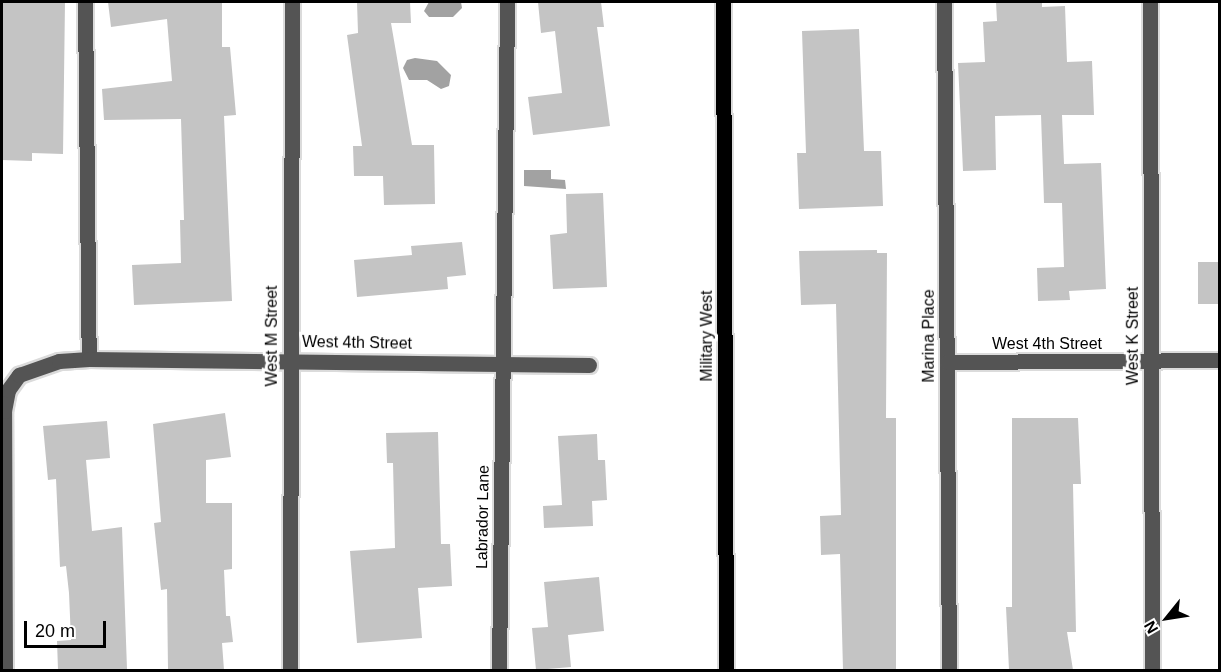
<!DOCTYPE html>
<html>
<head>
<meta charset="utf-8">
<style>
  body { margin:0 }
  #map { position:relative; width:1221px; height:672px; overflow:hidden; background:#fff; font-family:Arial,sans-serif }
  div>[style] { position:absolute }
  .water>* { inset:0; background:#a2a2a2 }
  .building>* { inset:0; background:#c4c4c4; transform-origin:0 0 }
  .roads { filter:drop-shadow(2px 0 #dbdbdb) drop-shadow(-2px 0 #dbdbdb) drop-shadow(0 2px #dbdbdb) drop-shadow(0 -2px #dbdbdb) }
  .minor>* { height:15px; margin:-7.5px; padding:0 7.5px; transform-origin:7.5px; border-radius:7.5px; background:#545454 }
  .major>* { height:15px; margin:-7.5px; padding:0 7.5px; transform-origin:7.5px; border-radius:7.5px; background:#000 }
  span { translate:-50% -50%; white-space:nowrap; text-align:center; line-height:1.15; -webkit-text-stroke:6px #fff; paint-order:stroke }
  .street-label { font-size:16px; color:#000 }
  .frame { position:absolute; inset:0; border:3px solid #000; pointer-events:none }
  .north { position:absolute; left:1137px; top:588px; width:60px; height:60px; -webkit-text-stroke:4px #fff; paint-order:stroke; rotate:240deg; font-size:16px; font-weight:700; line-height:24px; text-align:center; color:#000 }
  .north::after { content:''; display:block; margin:auto; width:21px; height:27px; background:#000; clip-path:polygon(50% 0,100% 100%,50% 72%,0 100%) }
  .scale { position:absolute; left:24px; top:621px; width:82px; height:27px; box-sizing:border-box; border:3px solid #000; border-top:0; padding-left:8px; font-size:18px; line-height:21px; white-space:nowrap; color:#000; -webkit-text-stroke:4px #fff; paint-order:stroke }
</style>
</head>
<body>
<div id="map">
  <div class="water">
    <div style="clip-path:polygon(429px 2px,461px 2px,462px 8px,453px 17px,429px 17px,424px 11px)"></div>
    <div style="clip-path:polygon(415px 58px,437px 61px,451px 75px,449px 86px,441px 89px,427px 80px,409px 80px,403px 68px,407px 60px)"></div>
    <div style="clip-path:polygon(524px 170px,551px 170px,551px 179px,565px 180px,566px 189px,524px 186px)"></div>
  </div>
  <div class="building">
    <div style="clip-path:polygon(2px 2px,65px 2px,63px 154px,32px 153px,32px 161px,2px 160px)"></div>
    <div style="clip-path:polygon(108px 2px,222px 2px,222px 47px,230px 47px,236px 115px,224px 116px,232px 301px,134px 305px,132px 265px,181px 263px,180px 220px,184px 220px,181px 119px,104px 120px,102px 89px,172px 81px,167px 19px,111px 27px)"></div>
    <div style="clip-path:polygon(357px 2px,410px 2px,411px 23px,391px 23px,412px 145px,434px 145px,435px 204px,384px 205px,383px 176px,354px 176px,353px 146px,362px 146px,347px 35px,358px 33px)"></div>
    <div style="clip-path:polygon(538px 2px,601px 2px,604px 27px,597px 27px,610px 126px,533px 135px,528px 97px,562px 93px,555px 31px,541px 33px)"></div>
    <div style="clip-path:polygon(996px 2px,1042px 2px,1042px 7px,1065px 6px,1067px 62px,1092px 61px,1094px 115px,1062px 115px,1064px 164px,1101px 163px,1106px 289px,1069px 291px,1070px 300px,1038px 301px,1037px 268px,1064px 267px,1062px 203px,1044px 203px,1041px 115px,995px 116px,996px 170px,963px 171px,958px 63px,985px 62px,983px 22px,997px 21px)"></div>
    <div style="clip-path:polygon(859px 29px,864px 151px,881px 151px,883px 206px,799px 209px,797px 153px,806px 153px,802px 31px)"></div>
    <div style="clip-path:polygon(603px 193px,607px 287px,553px 289px,550px 235px,567px 233px,566px 194px)"></div>
    <div style="clip-path:polygon(462px 242px,466px 275px,447px 277px,448px 289px,357px 297px,354px 260px,412px 255px,411px 246px)"></div>
    <div style="clip-path:polygon(877px 250px,877px 253px,887px 253px,886px 418px,896px 418px,896px 670px,843px 670px,840px 554px,821px 555px,820px 516px,841px 515px,836px 304px,801px 305px,799px 251px)"></div>
    <div style="left:1198px;top:262px;width:22px;height:42px"></div>
    <div style="clip-path:polygon(225px 413px,231px 457px,206px 460px,206px 503px,232px 503px,232px 569px,224px 570px,226px 616px,230px 616px,233px 642px,222px 643px,224px 670px,168px 670px,167px 589px,161px 590px,154px 523px,161px 522px,153px 424px)"></div>
    <div style="clip-path:polygon(1012px 418px,1078px 418px,1081px 484px,1073px 484px,1076px 632px,1067px 632px,1073px 670px,1009px 670px,1006px 607px,1012px 607px)"></div>
    <div style="clip-path:polygon(107px 421px,110px 458px,86px 460px,92px 531px,122px 527px,127px 669px,58px 670px,57px 641px,71px 640px,69px 593px,66px 566px,60px 567px,56px 479px,48px 480px,43px 426px)"></div>
    <div style="clip-path:polygon(438px 432px,441px 544px,450px 544px,452px 586px,418px 588px,422px 638px,357px 643px,350px 551px,395px 548px,393px 463px,387px 463px,386px 433px)"></div>
    <div style="clip-path:polygon(597px 434px,598px 460px,605px 460px,607px 500px,592px 501px,593px 526px,544px 528px,543px 506px,562px 505px,558px 436px)"></div>
    <div style="clip-path:polygon(599px 577px,604px 631px,568px 635px,571px 667px,536px 670px,532px 628px,548px 627px,544px 582px)"></div>
  </div>
  <div class="roads">
    <div class="minor">
      <div style="left:85px;top:2px;width:357px;rotate:89.4deg"></div>
      <div style="left:944px;top:2px;width:668px;rotate:89.57deg"></div>
      <div style="left:1150px;top:2px;width:668px;rotate:89.83deg"></div>
      <div style="left:947px;top:362px;width:273px;rotate:-0.4deg"></div>
      <div style="left:5px;top:670px;width:259px;rotate:-90.2deg"></div>
      <div style="left:4px;top:411px;width:21px;rotate:-79deg"></div>
      <div style="left:8px;top:390px;width:19px;rotate:-54deg"></div>
      <div style="left:19px;top:375px;width:42px;rotate:-19.3deg"></div>
      <div style="left:59px;top:361px;width:30px;rotate:-4deg"></div>
      <div style="left:89px;top:359px;width:500px;rotate:0.69deg"></div>
      <div style="left:290px;top:670px;width:668px;rotate:-89.83deg"></div>
      <div style="left:499px;top:670px;width:668px;rotate:-89.31deg"></div>
    </div>
    <div class="major">
      <div style="left:723px;top:2px;width:668px;rotate:89.74deg"></div>
    </div>
  </div>
  <div class="street-label">
    <span style="left:272px;top:336px;rotate:-90deg">West M Street</span>
    <span style="left:707px;top:336px;rotate:-90deg">Military West</span>
    <span style="left:929px;top:336px;rotate:-90deg">Marina Place</span>
    <span style="left:1133px;top:336px;rotate:-90deg">West K Street</span>
    <span style="left:357px;top:343px;rotate:1deg">West 4th Street</span>
    <span style="left:1047px;top:344px">West 4th Street</span>
    <span style="left:483px;top:517px;rotate:-89deg">Labrador Lane</span>
  </div>
  <div class="frame"></div>
  <div class="north">N</div>
  <div class="scale">20 m</div>
</div>
</body>
</html>
